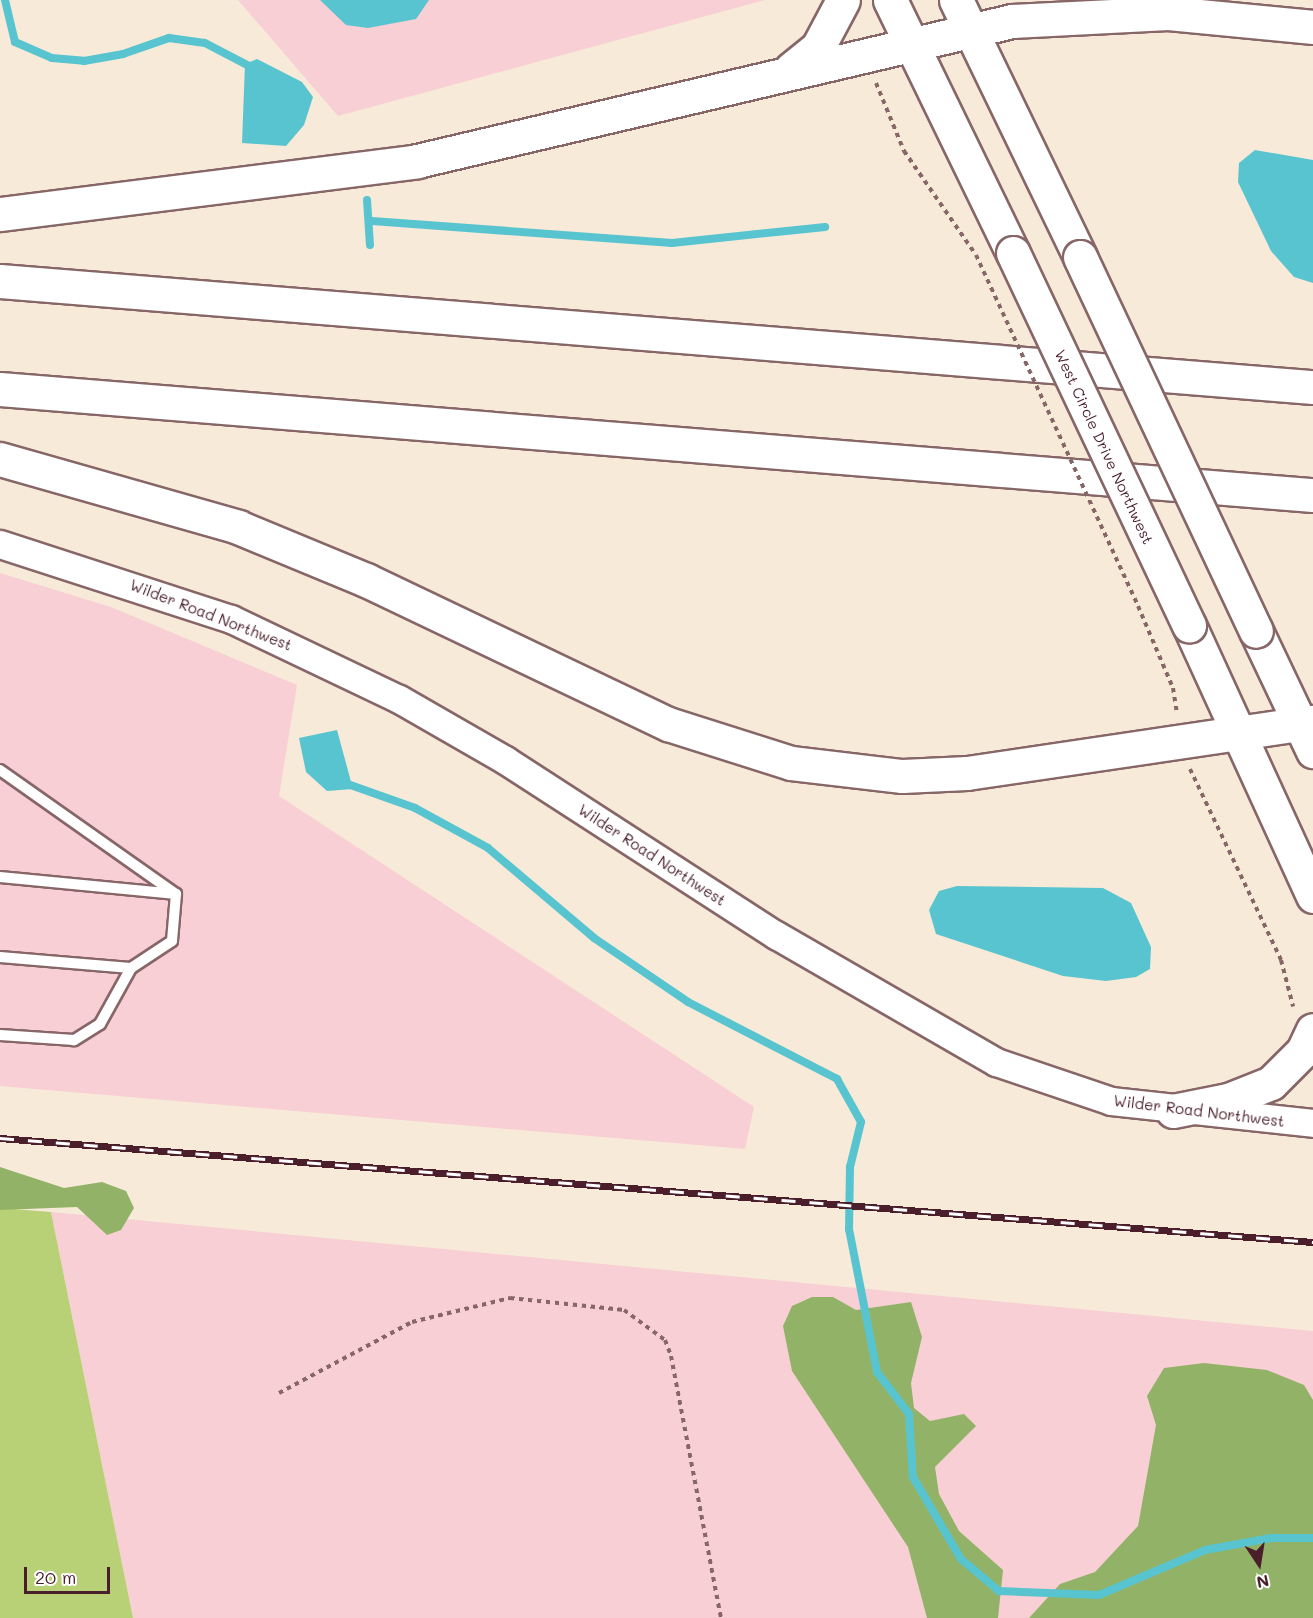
<!DOCTYPE html>
<html>
<head>
<meta charset="utf-8">
<style>
  body { margin:0 }
  #map { position:relative; width:1313px; height:1618px; overflow:hidden; background:#f8ead8; font-family:Mali,sans-serif }
  div>[style] { position:absolute }
  .built>* { inset:0; background:#f7cfd4 }
  .green>* { inset:0; background:#b9d176 }
  .forest>* { inset:0; background:#92b367 }
  .water>* { inset:0; background:#58c4d0 }
  .stream>* { height:8px; margin:-4px; padding:0 4px; transform-origin:4px; border-radius:4px; background:#58c4d0 }
  .path>* { height:4px; margin-top:-2px; transform-origin:0; background:repeating-linear-gradient(90deg,#876668 0 4.5px,transparent 0 9px) }
  .roads { filter:drop-shadow(2px 0 #876668) drop-shadow(-2px 0 #876668) drop-shadow(0 2px #876668) drop-shadow(0 -2px #876668) }
  .service>* { height:10px; margin:-5px; padding:0 5px; transform-origin:5px; border-radius:5px; background:#fff }
  .tertiary>* { height:27px; margin:-13.5px; padding:0 13.5px; transform-origin:13.5px; border-radius:13.5px; background:#fff }
  .primary>* { height:33px; margin:-16.5px; padding:0 16.5px; transform-origin:16.5px; border-radius:16.5px; background:#fff }
  .trunk>* { height:33px; margin:-16.5px; padding:0 16.5px; transform-origin:16.5px; border-radius:16.5px; background:#fff }
  .rail>* { height:7px; margin-top:-3.5px; transform-origin:0; background:repeating-linear-gradient(90deg,#fff 0 14px,#4a1f2b 0 28px); box-sizing:border-box; border-block:2px solid #4a1f2b }
  .path-bridge>* { height:4px; margin-top:-2px; transform-origin:0; background:repeating-linear-gradient(90deg,#876668 0 4.5px,transparent 0 9px) }
  .bridges { filter:drop-shadow(2px 0 #876668) drop-shadow(-2px 0 #876668) drop-shadow(0 2px #876668) drop-shadow(0 -2px #876668) }
  .primary-bridge>* { height:33px; margin:-16.5px; padding:0 16.5px; transform-origin:16.5px; border-radius:16.5px; background:#fff }
  span { translate:-50% -50%; white-space:nowrap; text-align:center; line-height:1.15; -webkit-text-stroke:6px #fff; paint-order:stroke }
  .street-label { font-size:15px; color:#4a1f2b }
  .north { position:absolute; left:1229px; top:1534px; width:60px; height:60px; -webkit-text-stroke:4px #fff; paint-order:stroke; rotate:168deg; font-size:16px; font-weight:700; line-height:24px; text-align:center; color:#4a1f2b }
  .north::after { content:''; display:block; margin:auto; width:21px; height:27px; background:#4a1f2b; clip-path:polygon(50% 0,100% 100%,50% 72%,0 100%) }
  .scale { position:absolute; left:24px; top:1567px; width:86px; height:27px; box-sizing:border-box; border:3px solid #4a1f2b; border-top:0; padding-left:8px; font-size:18px; line-height:21px; white-space:nowrap; color:#4a1f2b; -webkit-text-stroke:4px #fff; paint-order:stroke }
</style>
</head>
<body>
<div id="map">
  <div class="built">
    <div style="clip-path:polygon(238px 0,765px 0,338px 116px)"></div>
    <div style="clip-path:polygon(0 573px,111px 607px,297px 685px,279px 796px,754px 1107px,745px 1149px,0 1086px)"></div>
    <div style="clip-path:polygon(51px 1212px,1313px 1331px,1313px 1618px,133px 1618px)"></div>
  </div>
  <div class="green">
    <div style="clip-path:polygon(0 1208px,51px 1212px,133px 1618px,0 1618px)"></div>
  </div>
  <div class="forest">
    <div style="clip-path:polygon(0 1167px,64px 1188px,102px 1182px,126px 1191px,134px 1208px,121px 1230px,107px 1235px,77px 1207px,0 1210px)"></div>
    <div style="clip-path:polygon(812px 1297px,833px 1297px,856px 1310px,911px 1302px,922px 1337px,911px 1383px,914px 1408px,930px 1421px,964px 1414px,976px 1426px,935px 1467px,939px 1494px,959px 1531px,1003px 1570px,998px 1618px,927px 1618px,908px 1547px,792px 1371px,783px 1326px,792px 1306px)"></div>
    <div style="clip-path:polygon(1204px 1363px,1267px 1370px,1304px 1385px,1313px 1400px,1313px 1618px,1029px 1618px,1060px 1584px,1095px 1572px,1138px 1526px,1156px 1425px,1147px 1396px,1164px 1368px)"></div>
  </div>
  <div class="water">
    <div style="clip-path:polygon(320px 0,429px 0,416px 19px,368px 28px,346px 25px)"></div>
    <div style="clip-path:polygon(257px 59px,302px 82px,313px 97px,304px 125px,286px 146px,242px 143px,245px 64px)"></div>
    <div style="clip-path:polygon(1255px 150px,1313px 160px,1313px 283px,1294px 277px,1271px 251px,1238px 182px,1239px 163px)"></div>
    <div style="clip-path:polygon(337px 730px,353px 789px,327px 791px,306px 772px,299px 738px)"></div>
    <div style="clip-path:polygon(957px 886px,1103px 888px,1131px 903px,1151px 947px,1150px 969px,1136px 977px,1106px 981px,1063px 976px,936px 934px,929px 910px,939px 891px)"></div>
  </div>
  <div class="stream">
    <div style="left:5px;top:0;width:43px;rotate:76.6deg"></div>
    <div style="left:15px;top:42px;width:40px;rotate:23.4deg"></div>
    <div style="left:52px;top:58px;width:32px;rotate:5deg"></div>
    <div style="left:84px;top:61px;width:40px;rotate:-10deg"></div>
    <div style="left:123px;top:54px;width:49px;rotate:-19.2deg"></div>
    <div style="left:169px;top:38px;width:36px;rotate:8deg"></div>
    <div style="left:205px;top:43px;width:56px;rotate:27.5deg"></div>
    <div style="left:367px;top:200px;width:45px;rotate:86.2deg"></div>
    <div style="left:372px;top:221px;width:301px;rotate:4.2deg"></div>
    <div style="left:672px;top:243px;width:154px;rotate:-6deg"></div>
    <div style="left:342px;top:782px;width:77px;rotate:19.6deg"></div>
    <div style="left:415px;top:808px;width:83px;rotate:28.7deg"></div>
    <div style="left:488px;top:848px;width:139px;rotate:40.3deg"></div>
    <div style="left:594px;top:938px;width:114px;rotate:34.2deg"></div>
    <div style="left:688px;top:1002px;width:168px;rotate:27.3deg"></div>
    <div style="left:837px;top:1079px;width:49px;rotate:60.8deg"></div>
    <div style="left:861px;top:1122px;width:46px;rotate:103.7deg"></div>
    <div style="left:850px;top:1167px;width:62px;rotate:90.9deg"></div>
    <div style="left:849px;top:1229px;width:146px;rotate:78.9deg"></div>
    <div style="left:877px;top:1372px;width:53px;rotate:52.7deg"></div>
    <div style="left:909px;top:1414px;width:63px;rotate:86.4deg"></div>
    <div style="left:913px;top:1477px;width:95px;rotate:59.7deg"></div>
    <div style="left:961px;top:1559px;width:50px;rotate:40.1deg"></div>
    <div style="left:999px;top:1591px;width:100px;rotate:2.3deg"></div>
    <div style="left:1099px;top:1595px;width:115px;rotate:-23deg"></div>
    <div style="left:1205px;top:1550px;width:67px;rotate:-10.3deg"></div>
    <div style="left:1271px;top:1538px;width:42px"></div>
  </div>
  <div class="path">
    <div style="left:876px;top:83px;width:74px;rotate:67.6deg"></div>
    <div style="left:904px;top:151px;width:126px;rotate:55.3deg"></div>
    <div style="left:1138px;top:606px;width:89px;rotate:66.9deg"></div>
    <div style="left:1173px;top:688px;width:24px;rotate:81deg"></div>
    <div style="left:1190px;top:769px;width:212px;rotate:64.5deg"></div>
    <div style="left:1281px;top:960px;width:48px;rotate:75.4deg"></div>
    <div style="left:279px;top:1393px;width:151px;rotate:-28.1deg"></div>
    <div style="left:412px;top:1322px;width:101px;rotate:-13.8deg"></div>
    <div style="left:510px;top:1298px;width:115px;rotate:6deg"></div>
    <div style="left:624px;top:1310px;width:51px;rotate:36.2deg"></div>
    <div style="left:665px;top:1340px;width:17px;rotate:69deg"></div>
    <div style="left:671px;top:1356px;width:267px;rotate:79.2deg"></div>
  </div>
  <div class="roads">
    <div class="service">
      <div style="left:0;top:770px;width:215px;rotate:35.2deg"></div>
      <div style="left:176px;top:894px;width:47px;rotate:94.9deg"></div>
      <div style="left:172px;top:941px;width:49px;rotate:146.6deg"></div>
      <div style="left:131px;top:968px;width:64px;rotate:119deg"></div>
      <div style="left:100px;top:1024px;width:31px;rotate:148deg"></div>
      <div style="left:74px;top:1040px;width:74px;rotate:-176.1deg"></div>
      <div style="left:0;top:877px;width:177px;rotate:5.5deg"></div>
      <div style="left:0;top:957px;width:131px;rotate:4.8deg"></div>
    </div>
    <div class="tertiary">
      <div style="left:0;top:544px;width:243px;rotate:18deg"></div>
      <div style="left:231px;top:619px;width:186px;rotate:25.5deg"></div>
      <div style="left:399px;top:699px;width:122px;rotate:29.9deg"></div>
      <div style="left:505px;top:760px;width:323px;rotate:32.9deg"></div>
      <div style="left:776px;top:935px;width:254px;rotate:30deg"></div>
      <div style="left:996px;top:1062px;width:121px;rotate:18.7deg"></div>
      <div style="left:1111px;top:1101px;width:203px;rotate:6.2deg"></div>
    </div>
    <div class="primary">
      <div style="left:890px;top:0;width:281px;rotate:64.1deg"></div>
      <div style="left:956px;top:0;width:285px;rotate:64.2deg"></div>
      <div style="left:1189px;top:625px;width:298px;rotate:65.4deg"></div>
      <div style="left:1256px;top:631px;width:133px;rotate:64.6deg"></div>
      <div style="left:1173px;top:1111px;width:56px;rotate:-11.3deg"></div>
      <div style="left:1228px;top:1100px;width:46px;rotate:-21.6deg"></div>
      <div style="left:1271px;top:1083px;width:45px;rotate:-45deg"></div>
      <div style="left:1303px;top:1051px;width:23px;rotate:-65deg"></div>
    </div>
    <div class="trunk">
      <div style="left:791px;top:69px;width:35px;rotate:-39deg"></div>
      <div style="left:818px;top:47px;width:53px;rotate:-62deg"></div>
      <div style="left:0;top:214px;width:420px;rotate:-7.2deg"></div>
      <div style="left:417px;top:161px;width:611px;rotate:-13.24deg"></div>
      <div style="left:1012px;top:21px;width:156px;rotate:-2.9deg"></div>
      <div style="left:1168px;top:13px;width:146px;rotate:5.5deg"></div>
      <div style="left:0;top:281px;width:1317px;rotate:4.62deg"></div>
      <div style="left:0;top:389px;width:1317px;rotate:4.62deg"></div>
      <div style="left:0;top:459px;width:248px;rotate:15.9deg"></div>
      <div style="left:238px;top:527px;width:139px;rotate:22.5deg"></div>
      <div style="left:366px;top:580px;width:335px;rotate:25.5deg"></div>
      <div style="left:668px;top:724px;width:129px;rotate:17.6deg"></div>
      <div style="left:791px;top:763px;width:112px;rotate:6.7deg"></div>
      <div style="left:902px;top:776px;width:65px;rotate:-2.6deg"></div>
      <div style="left:967px;top:773px;width:350px;rotate:-8.4deg"></div>
    </div>
  </div>
  <div class="rail">
    <div style="left:0;top:1138px;width:1317px;rotate:4.53deg"></div>
  </div>
  <div class="path-bridge">
    <div style="left:976px;top:255px;width:387px;rotate:65.2deg"></div>
  </div>
  <div class="bridges">
    <div class="primary-bridge">
      <div style="left:1013px;top:253px;width:412px;rotate:64.7deg"></div>
      <div style="left:1080px;top:257px;width:413px;rotate:64.8deg"></div>
    </div>
  </div>
  <div class="street-label">
    <span style="left:1104px;top:447px;rotate:65deg">West Circle Drive Northwest</span>
    <span style="left:211px;top:615px;rotate:21deg">Wilder Road Northwest</span>
    <span style="left:652px;top:855px;rotate:33deg">Wilder Road Northwest</span>
    <span style="left:1199px;top:1111px;rotate:7deg">Wilder Road Northwest</span>
  </div>
  <div class="north">N</div>
  <div class="scale">20 m</div>
</div>
</body>
</html>
